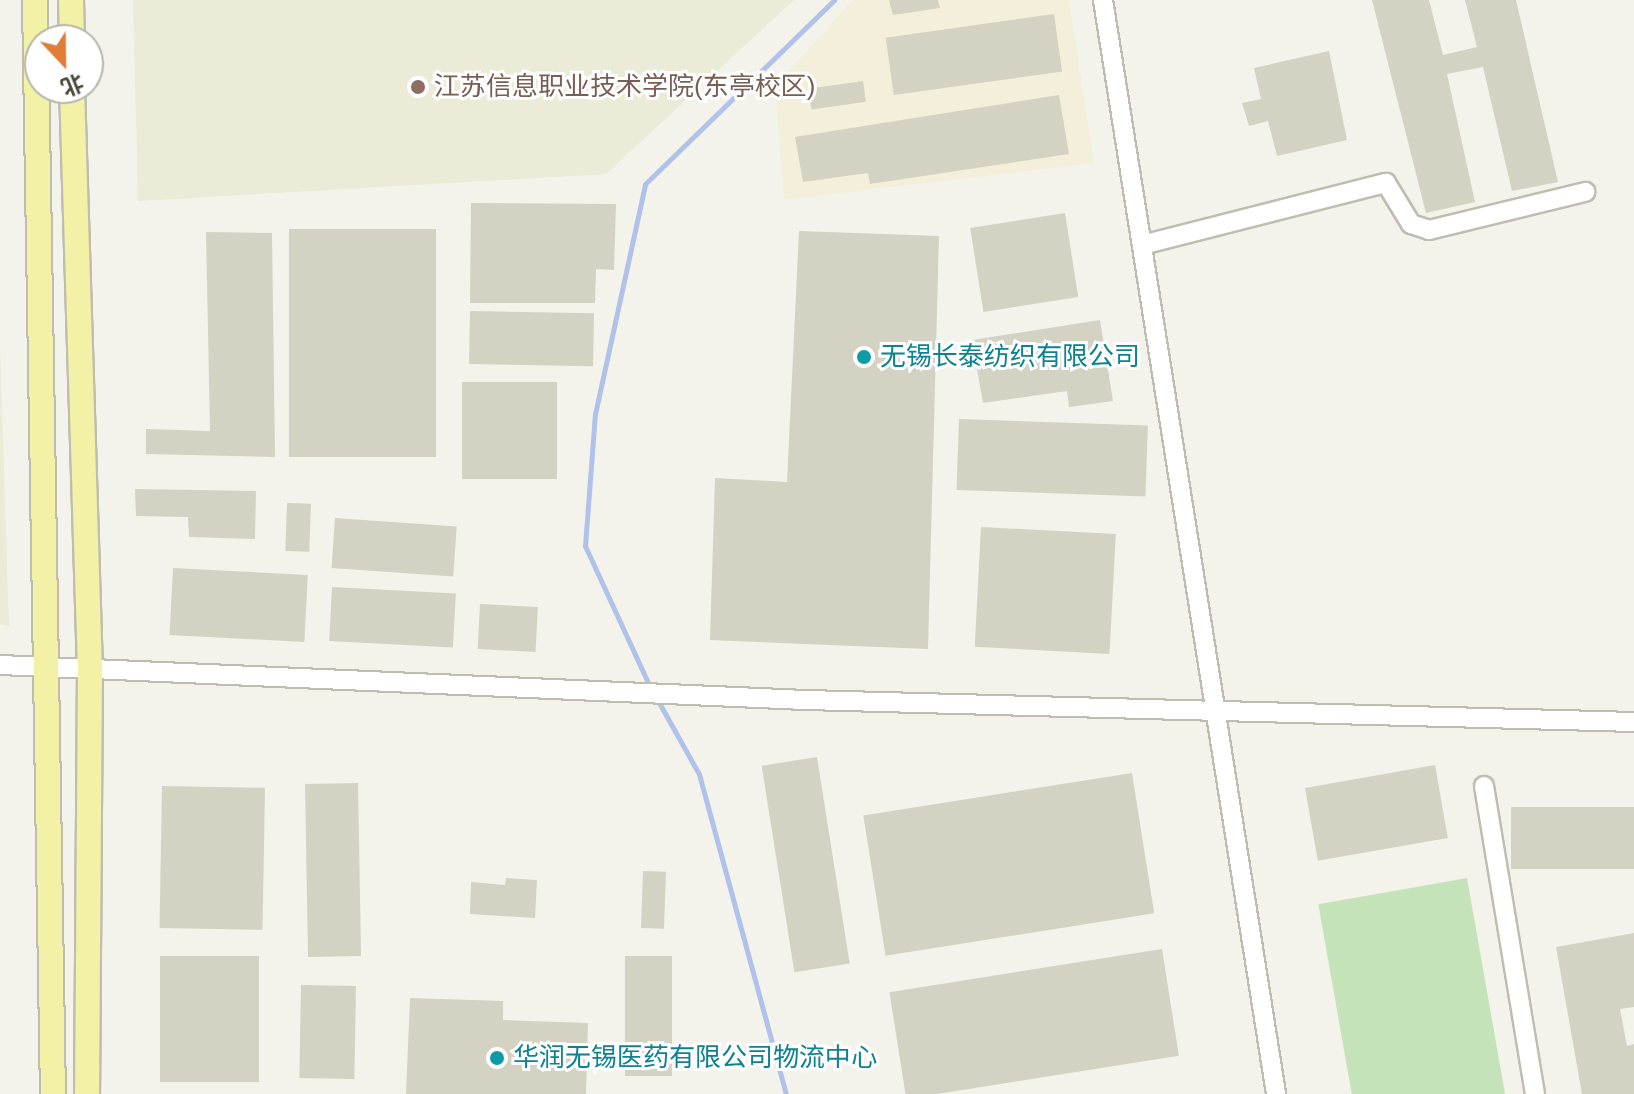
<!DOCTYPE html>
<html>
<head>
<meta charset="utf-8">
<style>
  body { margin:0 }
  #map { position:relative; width:1634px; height:1094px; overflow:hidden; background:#f4f3eb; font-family:Helvetica,"Noto Sans SC",sans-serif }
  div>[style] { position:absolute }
  .commercial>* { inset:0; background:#f3efda }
  .education>* { inset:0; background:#ebebd7 }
  .green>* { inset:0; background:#c5e3b9; transform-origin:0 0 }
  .stream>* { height:5px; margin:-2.5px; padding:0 2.5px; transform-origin:2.5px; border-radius:2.5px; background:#b0c2e9 }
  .building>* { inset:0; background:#d4d2c2; transform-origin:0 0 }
  .roads { filter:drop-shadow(2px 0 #bebdaf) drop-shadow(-2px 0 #bebdaf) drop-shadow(0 2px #bebdaf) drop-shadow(0 -2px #bebdaf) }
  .minor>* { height:18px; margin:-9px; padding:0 9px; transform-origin:9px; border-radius:9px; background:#fff }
  .major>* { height:24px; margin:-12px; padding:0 12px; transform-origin:12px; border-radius:12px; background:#f3f1a5 }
  .dots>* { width:22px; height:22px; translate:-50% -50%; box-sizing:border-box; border:4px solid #fff; border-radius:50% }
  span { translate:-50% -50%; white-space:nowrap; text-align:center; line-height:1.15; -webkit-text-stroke:6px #fff; paint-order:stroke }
  .education-label { font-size:26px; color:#785e54 }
  .left { translate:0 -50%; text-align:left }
  .culture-label { font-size:26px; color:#0d838f }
  .north { position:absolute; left:24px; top:24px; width:80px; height:80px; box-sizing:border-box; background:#fff; border:2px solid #b5b5b0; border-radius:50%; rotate:158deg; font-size:22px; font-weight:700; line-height:32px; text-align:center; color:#47463a }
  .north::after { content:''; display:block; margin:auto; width:28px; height:36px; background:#e17d35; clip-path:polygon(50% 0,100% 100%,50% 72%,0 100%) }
</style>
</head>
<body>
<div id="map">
  <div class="commercial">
    <div style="clip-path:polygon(853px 0,1069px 0,1094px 163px,784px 200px,775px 86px)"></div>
  </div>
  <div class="education">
    <div style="clip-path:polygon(133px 0,794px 0,606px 174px,138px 201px)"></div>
    <div style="clip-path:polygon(0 347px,9px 626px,0 625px)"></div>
  </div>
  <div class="green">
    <div style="left:1467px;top:878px;width:219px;height:151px;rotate:80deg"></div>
  </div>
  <div class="stream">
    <div style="left:650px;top:687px;width:155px;rotate:-114.7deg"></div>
    <div style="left:585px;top:546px;width:132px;rotate:-85.7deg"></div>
    <div style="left:595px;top:414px;width:235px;rotate:-77.7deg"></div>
    <div style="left:645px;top:184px;width:264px;rotate:-44.2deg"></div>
    <div style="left:657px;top:699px;width:86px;rotate:60.8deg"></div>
    <div style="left:699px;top:774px;width:332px;rotate:74.8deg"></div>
  </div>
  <div class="building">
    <div style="clip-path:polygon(889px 0,938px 0,940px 8px,893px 15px)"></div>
    <div style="clip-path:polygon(1372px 0,1429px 0,1443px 55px,1477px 47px,1465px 0,1516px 0,1558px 182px,1512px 191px,1483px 67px,1447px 74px,1475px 202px,1426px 213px)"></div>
    <div style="left:1054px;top:14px;width:58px;height:170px;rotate:82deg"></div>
    <div style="clip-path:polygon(1329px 51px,1347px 140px,1277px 156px,1268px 121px,1249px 126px,1242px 103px,1261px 99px,1254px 68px)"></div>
    <div style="left:863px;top:81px;width:21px;height:55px;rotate:82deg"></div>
    <div style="clip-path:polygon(1059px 95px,1069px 154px,870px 184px,868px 173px,803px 182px,795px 137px)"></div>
    <div style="clip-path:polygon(471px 203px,616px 204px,614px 270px,596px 269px,595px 303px,470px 303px)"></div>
    <div style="left:1065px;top:213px;width:85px;height:96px;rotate:81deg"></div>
    <div style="left:289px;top:229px;width:147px;height:228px"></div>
    <div style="clip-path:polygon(799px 231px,939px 236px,928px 649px,710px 640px,715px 478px,787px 482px)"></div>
    <div style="clip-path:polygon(206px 232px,272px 233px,275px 457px,146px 454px,146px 429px,210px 431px)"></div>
    <div style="left:470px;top:311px;width:124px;height:53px;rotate:1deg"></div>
    <div style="clip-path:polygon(1100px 320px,1113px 401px,1069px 407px,1067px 391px,983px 403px,972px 340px)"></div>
    <div style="left:462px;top:382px;width:95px;height:97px"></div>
    <div style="left:959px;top:419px;width:189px;height:71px;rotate:2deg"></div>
    <div style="clip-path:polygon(135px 489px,256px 491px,255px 539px,189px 537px,188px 517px,136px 516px)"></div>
    <div style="left:287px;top:503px;width:24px;height:48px;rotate:2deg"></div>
    <div style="left:335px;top:518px;width:122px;height:50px;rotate:4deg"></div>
    <div style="left:981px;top:527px;width:135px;height:120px;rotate:3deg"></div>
    <div style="left:173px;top:568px;width:135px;height:67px;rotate:3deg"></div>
    <div style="left:332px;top:587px;width:124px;height:54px;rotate:3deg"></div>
    <div style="left:480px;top:604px;width:58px;height:45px;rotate:3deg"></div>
    <div style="left:817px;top:757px;width:209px;height:56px;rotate:81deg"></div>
    <div style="left:1435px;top:765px;width:74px;height:132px;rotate:80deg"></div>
    <div style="left:1132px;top:773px;width:142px;height:272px;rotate:81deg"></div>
    <div style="left:358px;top:783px;width:173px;height:53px;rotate:89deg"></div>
    <div style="left:162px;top:786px;width:103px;height:142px;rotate:1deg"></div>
    <div style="left:1634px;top:807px;width:62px;height:123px;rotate:90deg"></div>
    <div style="left:643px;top:871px;width:23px;height:57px;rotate:2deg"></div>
    <div style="clip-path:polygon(506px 878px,537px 880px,535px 918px,470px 914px,471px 882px,505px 885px)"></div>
    <div style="clip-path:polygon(1634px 933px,1634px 1007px,1620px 1009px,1627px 1046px,1634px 1044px,1634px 1094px,1582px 1094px,1556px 947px)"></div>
    <div style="left:1162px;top:949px;width:108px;height:276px;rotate:81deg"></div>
    <div style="left:160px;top:956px;width:99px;height:126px"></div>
    <div style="left:625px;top:956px;width:47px;height:120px"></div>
    <div style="left:301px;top:985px;width:55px;height:93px;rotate:1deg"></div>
    <div style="clip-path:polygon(410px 998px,503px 1001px,503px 1020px,588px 1023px,586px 1094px,406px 1094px)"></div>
  </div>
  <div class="roads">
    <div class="minor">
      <div style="left:1103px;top:0;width:1108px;rotate:81.01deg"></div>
      <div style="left:1142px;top:245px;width:252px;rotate:-14.3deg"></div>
      <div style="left:1386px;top:183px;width:48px;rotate:58.6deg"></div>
      <div style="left:1411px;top:224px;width:19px;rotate:18deg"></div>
      <div style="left:1429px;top:230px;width:161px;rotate:-13.7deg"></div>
      <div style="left:0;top:665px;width:807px;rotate:2.49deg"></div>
      <div style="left:806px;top:700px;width:828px;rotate:1.52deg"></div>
      <div style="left:1484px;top:786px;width:312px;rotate:80.6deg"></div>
    </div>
    <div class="major">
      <div style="left:35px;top:0;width:1094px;rotate:89.06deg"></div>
      <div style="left:71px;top:0;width:40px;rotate:88.6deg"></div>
      <div style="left:72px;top:88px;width:581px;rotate:88.23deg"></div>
      <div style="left:90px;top:669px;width:425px;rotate:90.4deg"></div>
    </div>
  </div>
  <div class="dots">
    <div style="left:418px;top:87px;background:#8d6e63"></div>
    <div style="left:864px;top:357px;background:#0f9aa8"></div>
    <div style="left:497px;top:1058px;background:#0f9aa8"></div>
  </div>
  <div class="education-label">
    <span class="left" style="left:434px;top:87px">江苏信息职业技术学院(东亭校区)</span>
  </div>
  <div class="culture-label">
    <span class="left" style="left:880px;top:357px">无锡长泰纺织有限公司</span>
    <span class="left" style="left:513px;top:1058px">华润无锡医药有限公司物流中心</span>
  </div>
  <div class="north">北</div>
</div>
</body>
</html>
